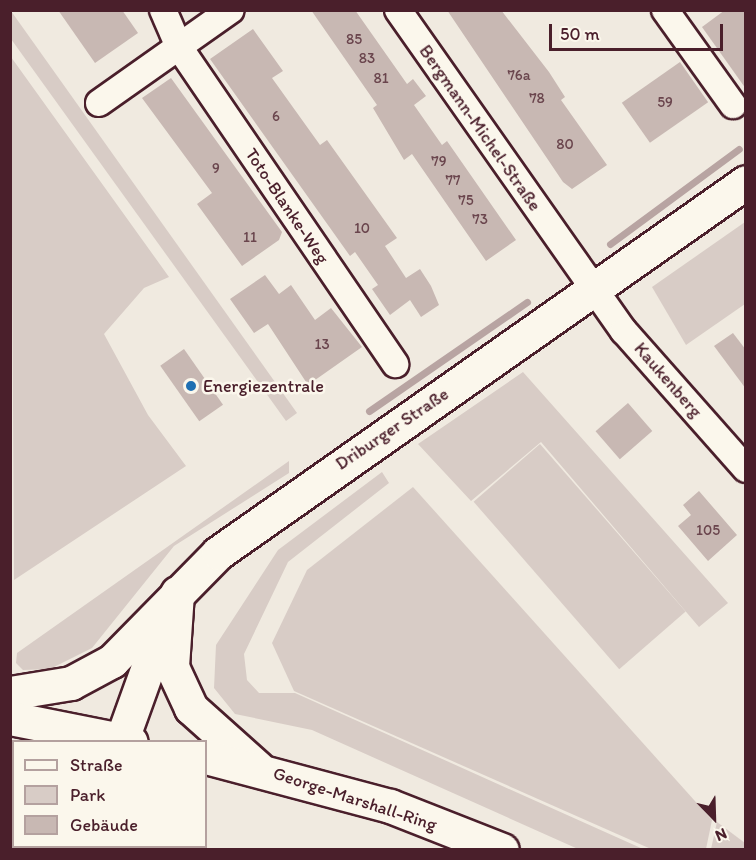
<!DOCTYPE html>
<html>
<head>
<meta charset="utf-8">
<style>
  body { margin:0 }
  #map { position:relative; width:756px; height:860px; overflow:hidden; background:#f0eae0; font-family:Itim,sans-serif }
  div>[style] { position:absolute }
  .green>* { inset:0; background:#d8ccc6; transform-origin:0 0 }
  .stream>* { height:7px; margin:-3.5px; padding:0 3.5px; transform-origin:3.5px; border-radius:3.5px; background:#b8a4a2 }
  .building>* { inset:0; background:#c8b8b3; transform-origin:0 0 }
  .roads { filter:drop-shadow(2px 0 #4a1f2b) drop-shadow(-2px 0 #4a1f2b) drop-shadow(0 2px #4a1f2b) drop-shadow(0 -2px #4a1f2b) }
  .minor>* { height:26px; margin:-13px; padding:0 13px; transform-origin:13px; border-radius:13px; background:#fbf7ec }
  .major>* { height:33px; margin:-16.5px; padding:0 16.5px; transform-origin:16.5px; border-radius:16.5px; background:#fbf7ec }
  .dots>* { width:16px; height:16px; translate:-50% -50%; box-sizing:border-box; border:3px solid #fbf7ec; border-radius:50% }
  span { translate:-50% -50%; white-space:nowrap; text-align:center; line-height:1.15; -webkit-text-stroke:5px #fbf7ec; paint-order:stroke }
  .number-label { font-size:15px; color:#6a454d }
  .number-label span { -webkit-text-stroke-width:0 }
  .street-label { font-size:18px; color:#4a1f2b }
  .poi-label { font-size:18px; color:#4a1f2b }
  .left { translate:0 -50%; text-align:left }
  .frame { position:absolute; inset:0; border:12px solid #4a1f2b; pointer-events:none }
  .legend { position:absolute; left:12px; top:740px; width:195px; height:108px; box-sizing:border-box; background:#fbf7ec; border:2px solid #b4a19f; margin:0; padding:8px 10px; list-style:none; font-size:18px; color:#4a1f2b }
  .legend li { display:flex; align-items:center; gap:12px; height:30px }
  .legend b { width:30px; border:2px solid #b4a19f }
  .north { position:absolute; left:684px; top:788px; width:60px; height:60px; -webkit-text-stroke:4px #fbf7ec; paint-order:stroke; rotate:157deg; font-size:16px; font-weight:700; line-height:24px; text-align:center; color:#4a1f2b }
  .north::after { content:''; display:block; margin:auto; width:21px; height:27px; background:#4a1f2b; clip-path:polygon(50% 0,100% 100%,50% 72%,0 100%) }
  .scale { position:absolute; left:549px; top:24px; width:174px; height:27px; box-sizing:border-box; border:3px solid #4a1f2b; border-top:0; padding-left:8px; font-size:18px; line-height:21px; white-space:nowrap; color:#4a1f2b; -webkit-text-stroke:4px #fbf7ec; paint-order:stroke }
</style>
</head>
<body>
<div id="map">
  <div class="green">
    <div style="clip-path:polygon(11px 11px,297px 413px,286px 421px,11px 39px)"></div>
    <div style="clip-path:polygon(11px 57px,169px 277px,144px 288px,104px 334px,148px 415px,186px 466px,14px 580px)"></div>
    <div style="clip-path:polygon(745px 222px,745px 304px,686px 345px,652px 287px)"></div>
    <div style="clip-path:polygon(523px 372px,728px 603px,699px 627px,541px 442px,471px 501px,418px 444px)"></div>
    <div style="left:540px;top:444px;width:222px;height:88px;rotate:49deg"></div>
    <div style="clip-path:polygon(289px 461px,289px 473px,174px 546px,92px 648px,50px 669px,23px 670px,16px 663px,17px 653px)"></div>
    <div style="clip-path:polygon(382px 472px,389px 483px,288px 562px,244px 654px,247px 680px,259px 693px,295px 693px,643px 849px,578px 849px,312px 730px,235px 714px,214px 688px,216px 645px,278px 550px)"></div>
    <div style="clip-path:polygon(413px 487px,712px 820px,706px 849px,651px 849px,294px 691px,272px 643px,307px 570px)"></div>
    <div style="clip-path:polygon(717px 822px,745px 843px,745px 849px,711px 849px)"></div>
  </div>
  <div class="stream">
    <div style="left:610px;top:244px;width:160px;rotate:-36.4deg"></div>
    <div style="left:369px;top:411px;width:192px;rotate:-34.6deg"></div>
  </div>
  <div class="building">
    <div style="clip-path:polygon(58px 10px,122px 10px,138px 33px,95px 63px)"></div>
    <div style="clip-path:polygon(311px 10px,355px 10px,407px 84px,413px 79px,426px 96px,414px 105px,442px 145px,447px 141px,516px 240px,486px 261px,412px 154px,404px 160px,373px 108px,377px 105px)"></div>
    <div style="clip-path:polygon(447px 10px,501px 10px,549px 72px,565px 97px,561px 100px,607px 165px,572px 189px,563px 182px)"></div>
    <div style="clip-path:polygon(725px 10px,746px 10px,746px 89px,702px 27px)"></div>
    <div style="clip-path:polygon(253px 29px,283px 71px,272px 78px,320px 145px,327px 140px,397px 238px,385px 246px,406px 278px,420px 269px,431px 286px,439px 305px,421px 317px,410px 300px,390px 315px,372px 289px,378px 285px,355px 252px,350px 256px,210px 59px)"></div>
    <div style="left:680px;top:62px;width:49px;height:71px;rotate:55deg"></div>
    <div style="clip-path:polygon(171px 78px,282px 232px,279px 240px,242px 266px,197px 204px,212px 193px,142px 98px)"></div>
    <div style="clip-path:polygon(265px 275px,279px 294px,291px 285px,315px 320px,331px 308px,362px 347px,308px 385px,268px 324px,254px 333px,230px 299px)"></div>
    <div style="clip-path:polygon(733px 333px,746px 350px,746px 389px,714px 346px)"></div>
    <div style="left:184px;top:349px;width:68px;height:29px;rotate:55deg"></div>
    <div style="left:628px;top:403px;width:37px;height:43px;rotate:49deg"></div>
    <div style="clip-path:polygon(699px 491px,737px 535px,708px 561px,678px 526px,691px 515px,683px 505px)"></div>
  </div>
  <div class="roads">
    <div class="minor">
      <div style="left:163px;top:10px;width:40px;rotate:66.6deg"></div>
      <div style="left:179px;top:47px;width:384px;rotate:55.7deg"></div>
      <div style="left:398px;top:10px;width:393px;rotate:54.9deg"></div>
      <div style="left:624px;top:331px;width:184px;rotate:48.5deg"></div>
      <div style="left:665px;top:10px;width:117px;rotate:54.4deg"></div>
      <div style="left:99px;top:103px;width:161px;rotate:-35.2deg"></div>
      <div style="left:26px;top:850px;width:7px;rotate:-34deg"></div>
    </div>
    <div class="major">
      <div style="left:177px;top:593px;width:74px;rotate:93.9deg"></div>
      <div style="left:172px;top:667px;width:45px;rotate:65.1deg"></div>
      <div style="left:191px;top:708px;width:90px;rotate:41.8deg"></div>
      <div style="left:10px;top:693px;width:62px;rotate:-9.3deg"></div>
      <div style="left:71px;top:683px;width:47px;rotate:-28.2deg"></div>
      <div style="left:112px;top:661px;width:151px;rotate:-45.5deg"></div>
      <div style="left:218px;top:553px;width:645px;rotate:-35.09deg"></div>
      <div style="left:10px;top:718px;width:123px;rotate:11.2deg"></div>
      <div style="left:122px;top:739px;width:130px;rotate:-70.2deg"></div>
      <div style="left:206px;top:757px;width:190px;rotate:14.9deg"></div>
      <div style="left:390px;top:806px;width:120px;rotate:21.4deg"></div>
    </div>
  </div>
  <div class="dots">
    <div style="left:191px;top:386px;background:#1f6fb2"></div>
  </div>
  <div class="number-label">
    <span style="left:354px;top:40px">85</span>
    <span style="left:367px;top:59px">83</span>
    <span style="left:519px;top:76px">76a</span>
    <span style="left:381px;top:79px">81</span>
    <span style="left:537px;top:99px">78</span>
    <span style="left:665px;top:103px">59</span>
    <span style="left:276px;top:117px">6</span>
    <span style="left:565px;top:145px">80</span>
    <span style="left:439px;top:162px">79</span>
    <span style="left:216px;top:169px">9</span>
    <span style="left:453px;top:181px">77</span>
    <span style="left:466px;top:201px">75</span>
    <span style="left:480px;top:220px">73</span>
    <span style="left:362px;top:229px">10</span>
    <span style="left:250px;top:238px">11</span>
    <span style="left:322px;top:345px">13</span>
    <span style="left:708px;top:531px">105</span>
  </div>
  <div class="street-label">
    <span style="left:480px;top:128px;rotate:55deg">Bergmann-Michel-Straße</span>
    <span style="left:287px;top:206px;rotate:56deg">Toto-Blanke-Weg</span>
    <span style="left:668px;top:380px;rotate:49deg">Kaukenberg</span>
    <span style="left:392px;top:429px;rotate:-34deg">Driburger Straße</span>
    <span style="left:355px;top:799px;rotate:18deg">George-Marshall-Ring</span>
  </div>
  <div class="poi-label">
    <span class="left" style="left:203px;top:386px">Energiezentrale</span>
  </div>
  <div class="frame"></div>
  <ul class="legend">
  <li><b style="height:8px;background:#fbf7ec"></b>Straße</li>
  <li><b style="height:16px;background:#d8ccc6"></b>Park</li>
  <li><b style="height:16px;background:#c8b8b3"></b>Gebäude</li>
  </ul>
  <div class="north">N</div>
  <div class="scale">50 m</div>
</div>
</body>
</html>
